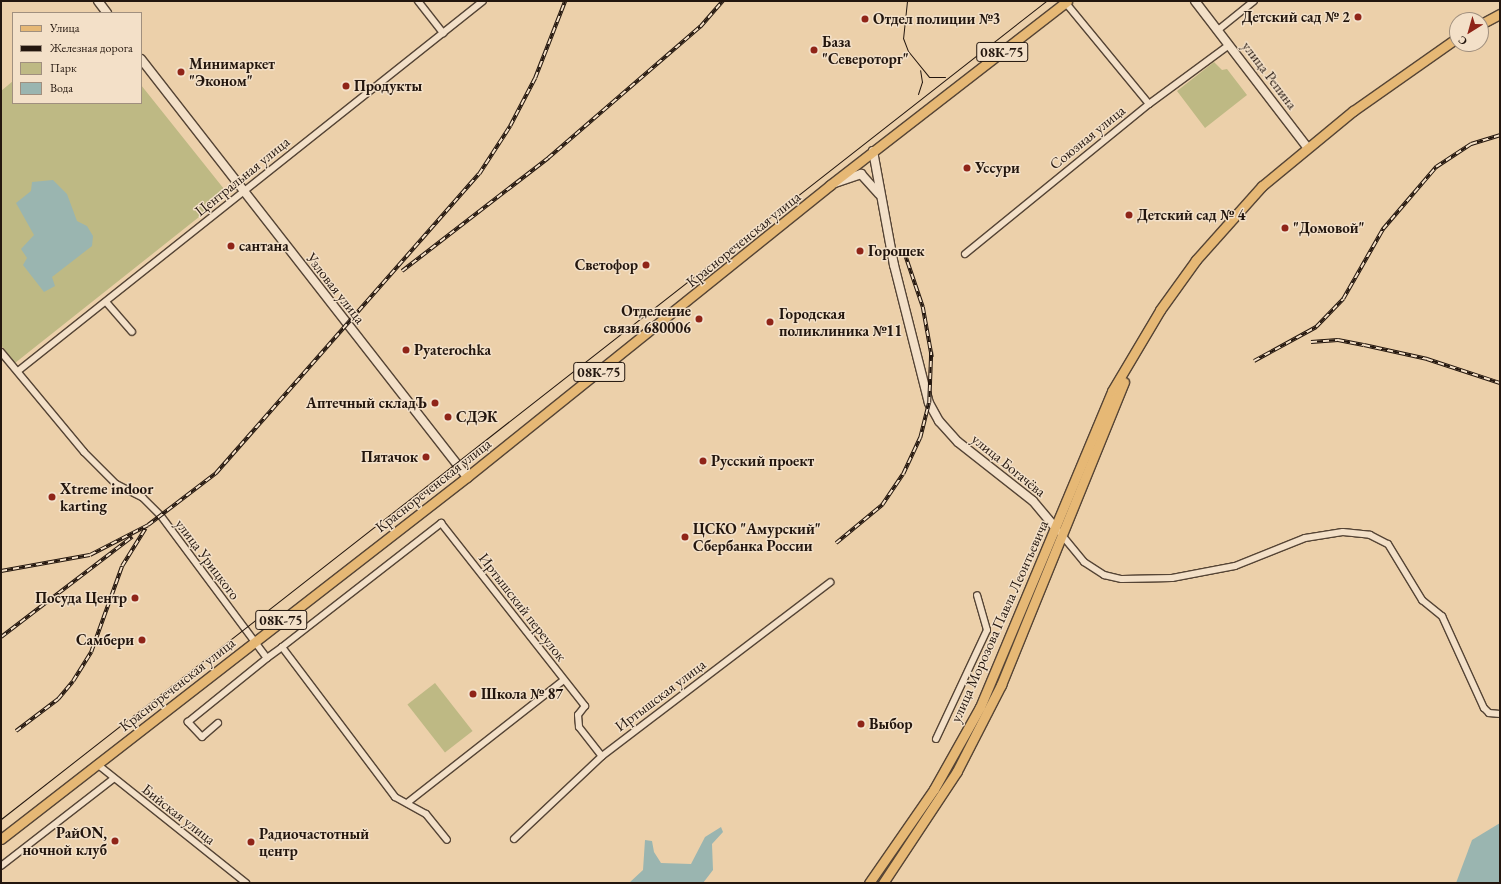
<!DOCTYPE html>
<html>
<head>
<meta charset="utf-8">
<style>
  body { margin:0 }
  #map { position:relative; width:1501px; height:884px; overflow:hidden; background:#ecd0aa; font-family:"EB Garamond",serif }
  div>[style] { position:absolute }
  .green>* { inset:0; background:#beb984; transform-origin:0 0 }
  .water>* { inset:0; background:#9ab5b0 }
  .roads { filter:drop-shadow(1px 0 #554435) drop-shadow(-1px 0 #554435) drop-shadow(0 1px #554435) drop-shadow(0 -1px #554435) }
  .street>* { height:6px; margin:-3px; padding:0 3px; transform-origin:3px; border-radius:3px; background:#f3e0c8 }
  .secondary>* { height:8px; margin:-4px; padding:0 4px; transform-origin:4px; border-radius:4px; background:#f3e0c8 }
  .primary>* { height:9px; margin:-4.5px; padding:0 4.5px; transform-origin:4.5px; border-radius:4.5px; background:#e6b875 }
  .tram>* { height:1px; margin:-0.5px; padding:0 0.5px; transform-origin:0.5px; border-radius:0.5px; background:#23160e }
  .rail>* { height:3.5px; margin-top:-1.75px; transform-origin:0; background:repeating-linear-gradient(90deg,#f3e0c8 0 6px,#23160e 0 12px); box-sizing:border-box; border-block:1px solid #23160e }
  .dots>* { width:11px; height:11px; translate:-50% -50%; box-sizing:border-box; border:2px solid #f3e0c8; border-radius:50% }
  span { translate:-50% -50%; white-space:nowrap; text-align:center; line-height:1.15; -webkit-text-stroke:3px #f3e0c8; paint-order:stroke }
  .shield-label span { padding:1px 3px; background:#f3e0c8; border:1px solid; border-radius:3px; -webkit-text-stroke-width:0 }
  .shield-label { font-size:14px; color:#23160e; font-weight:700 }
  .poi-label { font-size:15px; color:#23160e; font-weight:700 }
  .right { translate:-100% -50%; text-align:right }
  .left { translate:0 -50%; text-align:left }
  .street-label { font-size:15px; color:#23160e }
  .frame { position:absolute; inset:0; border:2px solid #23160e; pointer-events:none }
  .legend { position:absolute; left:12px; top:12px; width:130px; height:92px; box-sizing:border-box; background:#f3e0c8; border:1px solid #a08f7e; margin:0; padding:5px 7px; list-style:none; font-size:12px; color:#23160e }
  .legend li { display:flex; align-items:center; gap:8px; height:20px }
  .legend b { width:20px; border:1px solid #a08f7e }
  .north { position:absolute; left:1449px; top:12px; width:40px; height:40px; box-sizing:border-box; background:#f3e0c8; border:1px solid #a08f7e; border-radius:50%; rotate:217deg; font-size:11px; font-weight:700; line-height:16px; text-align:center; color:#23160e }
  .north::after { content:''; display:block; margin:auto; width:14px; height:18px; background:#8f2418; clip-path:polygon(50% 0,100% 100%,50% 72%,0 100%) }
</style>
</head>
<body>
<div id="map">
  <div class="green">
    <div style="clip-path:polygon(1214px 62px,1222px 70px,1227px 69px,1247px 95px,1205px 128px,1177px 91px)"></div>
    <div style="clip-path:polygon(13px 81px,13px 103px,141px 103px,141px 85px,228px 194px,15px 363px,1px 345px,1px 91px)"></div>
    <div style="left:435px;top:683px;width:61px;height:35px;rotate:52deg"></div>
  </div>
  <div class="water">
    <div style="clip-path:polygon(53px 180px,67px 194px,77px 221px,87px 226px,93px 236px,92px 246px,52px 277px,55px 286px,44px 292px,23px 265px,27px 258px,21px 249px,34px 235px,16px 203px,31px 191px,32px 182px)"></div>
    <div style="clip-path:polygon(1500px 823px,1500px 883px,1456px 883px,1472px 840px)"></div>
    <div style="clip-path:polygon(721px 827px,723px 832px,712px 844px,713px 870px,703px 883px,629px 883px,643px 870px,645px 840px,652px 841px,654px 852px,661px 863px,691px 864px,705px 837px)"></div>
  </div>
  <div class="roads">
    <div class="street">
      <div style="left:418px;top:1px;width:41px;rotate:52deg"></div>
      <div style="left:1065px;top:2px;width:132px;rotate:50.5deg"></div>
      <div style="left:1218px;top:30px;width:46px;rotate:-38.9deg"></div>
      <div style="left:965px;top:254px;width:237px;rotate:-39.2deg"></div>
      <div style="left:1149px;top:104px;width:99px;rotate:-36.4deg"></div>
      <div style="left:107px;top:303px;width:38px;rotate:49deg"></div>
      <div style="left:1px;top:352px;width:130px;rotate:50.3deg"></div>
      <div style="left:84px;top:452px;width:45px;rotate:45deg"></div>
      <div style="left:116px;top:484px;width:30px;rotate:27deg"></div>
      <div style="left:143px;top:498px;width:25px;rotate:45deg"></div>
      <div style="left:161px;top:516px;width:177px;rotate:53.3deg"></div>
      <div style="left:267px;top:658px;width:19px;rotate:-36deg"></div>
      <div style="left:282px;top:647px;width:188px;rotate:53deg"></div>
      <div style="left:395px;top:797px;width:35px;rotate:29deg"></div>
      <div style="left:426px;top:814px;width:33px;rotate:51deg"></div>
      <div style="left:18px;top:371px;width:594px;rotate:-38.51deg"></div>
      <div style="left:1056px;top:528px;width:44px;rotate:50.5deg"></div>
      <div style="left:1084px;top:562px;width:24px;rotate:33deg"></div>
      <div style="left:1104px;top:575px;width:18px;rotate:13deg"></div>
      <div style="left:1122px;top:579px;width:50px;rotate:-1.1deg"></div>
      <div style="left:1172px;top:578px;width:64px;rotate:-10.8deg"></div>
      <div style="left:1235px;top:566px;width:75px;rotate:-21.8deg"></div>
      <div style="left:1305px;top:538px;width:38px;rotate:-9deg"></div>
      <div style="left:1343px;top:532px;width:27px;rotate:6deg"></div>
      <div style="left:1370px;top:535px;width:20px;rotate:27deg"></div>
      <div style="left:1388px;top:544px;width:66px;rotate:58.7deg"></div>
      <div style="left:1422px;top:600px;width:26px;rotate:39deg"></div>
      <div style="left:1442px;top:616px;width:101px;rotate:65.5deg"></div>
      <div style="left:1484px;top:708px;width:7px;rotate:45deg"></div>
      <div style="left:1489px;top:713px;width:11px;rotate:5deg"></div>
      <div style="left:282px;top:647px;width:202px;rotate:-37.9deg"></div>
      <div style="left:441px;top:523px;width:233px;rotate:51.8deg"></div>
      <div style="left:585px;top:706px;width:11px;rotate:128deg"></div>
      <div style="left:578px;top:715px;width:12px;rotate:85deg"></div>
      <div style="left:579px;top:727px;width:37px;rotate:52deg"></div>
      <div style="left:218px;top:723px;width:21px;rotate:139deg"></div>
      <div style="left:202px;top:737px;width:21px;rotate:-133deg"></div>
      <div style="left:188px;top:722px;width:102px;rotate:-39deg"></div>
      <div style="left:936px;top:739px;width:120px;rotate:-64.9deg"></div>
      <div style="left:987px;top:630px;width:36px;rotate:-106deg"></div>
      <div style="left:97px;top:764px;width:191px;rotate:38.6deg"></div>
      <div style="left:407px;top:803px;width:199px;rotate:-38.1deg"></div>
      <div style="left:514px;top:839px;width:121px;rotate:-43.3deg"></div>
      <div style="left:602px;top:756px;width:287px;rotate:-37.3deg"></div>
      <div style="left:1px;top:866px;width:142px;rotate:-37.8deg"></div>
    </div>
    <div class="secondary">
      <div style="left:98px;top:1px;width:15px;rotate:53deg"></div>
      <div style="left:1195px;top:1px;width:184px;rotate:52.5deg"></div>
      <div style="left:141px;top:59px;width:530px;rotate:52.05deg"></div>
      <div style="left:873px;top:151px;width:116px;rotate:79.6deg"></div>
      <div style="left:894px;top:265px;width:142px;rotate:75.8deg"></div>
      <div style="left:929px;top:403px;width:21px;rotate:61deg"></div>
      <div style="left:939px;top:421px;width:28px;rotate:48deg"></div>
      <div style="left:958px;top:442px;width:95px;rotate:38.2deg"></div>
      <div style="left:1033px;top:501px;width:35px;rotate:50deg"></div>
      <div style="left:835px;top:183px;width:28px;rotate:-19deg"></div>
      <div style="left:861px;top:174px;width:27px;rotate:48deg"></div>
    </div>
    <div class="primary">
      <div style="left:1481px;top:24px;width:21px;rotate:-28deg"></div>
      <div style="left:1px;top:839px;width:590px;rotate:-37.84deg"></div>
      <div style="left:467px;top:477px;width:466px;rotate:-38.8deg"></div>
      <div style="left:830px;top:185px;width:300px;rotate:-37.8deg"></div>
      <div style="left:869px;top:883px;width:114px;rotate:-55.3deg"></div>
      <div style="left:934px;top:789px;width:94px;rotate:-60.7deg"></div>
      <div style="left:980px;top:707px;width:342px;rotate:-67.3deg"></div>
      <div style="left:1112px;top:391px;width:94px;rotate:-59.3deg"></div>
      <div style="left:1160px;top:310px;width:62px;rotate:-54.2deg"></div>
      <div style="left:1196px;top:260px;width:99px;rotate:-48.3deg"></div>
      <div style="left:1262px;top:186px;width:118px;rotate:-39.5deg"></div>
      <div style="left:1353px;top:111px;width:127px;rotate:-35.1deg"></div>
      <div style="left:883px;top:883px;width:134px;rotate:-56.5deg"></div>
      <div style="left:957px;top:771px;width:97px;rotate:-62.9deg"></div>
      <div style="left:1001px;top:685px;width:327px;rotate:-67.9deg"></div>
    </div>
  </div>
  <div class="tram">
    <div style="left:907px;top:1px;width:37px;rotate:96deg"></div>
    <div style="left:903px;top:38px;width:14px;rotate:69deg"></div>
    <div style="left:908px;top:51px;width:33px;rotate:51deg"></div>
    <div style="left:929px;top:77px;width:16px"></div>
    <div style="left:918px;top:94px;width:13px;rotate:-72deg"></div>
    <div style="left:922px;top:82px;width:12px;rotate:-99deg"></div>
    <div style="left:1px;top:819px;width:1327px;rotate:-38.05deg"></div>
  </div>
  <div class="rail">
    <div style="left:904px;top:251px;width:59px;rotate:71.3deg"></div>
    <div style="left:923px;top:307px;width:51px;rotate:79.8deg"></div>
    <div style="left:402px;top:271px;width:185px;rotate:-37.7deg"></div>
    <div style="left:548px;top:158px;width:201px;rotate:-40.8deg"></div>
    <div style="left:700px;top:27px;width:35px;rotate:-49deg"></div>
    <div style="left:1311px;top:342px;width:27px;rotate:-4deg"></div>
    <div style="left:1338px;top:340px;width:26px;rotate:11deg"></div>
    <div style="left:1364px;top:345px;width:65px;rotate:12.5deg"></div>
    <div style="left:1427px;top:359px;width:77px;rotate:18.2deg"></div>
    <div style="left:1254px;top:361px;width:71px;rotate:-28.7deg"></div>
    <div style="left:1316px;top:327px;width:39px;rotate:-46deg"></div>
    <div style="left:1343px;top:299px;width:81px;rotate:-60.3deg"></div>
    <div style="left:1383px;top:229px;width:82px;rotate:-49.5deg"></div>
    <div style="left:1436px;top:167px;width:42px;rotate:-33.3deg"></div>
    <div style="left:1471px;top:144px;width:30px;rotate:-17deg"></div>
    <div style="left:836px;top:543px;width:60px;rotate:-39.6deg"></div>
    <div style="left:882px;top:505px;width:37px;rotate:-56deg"></div>
    <div style="left:903px;top:474px;width:40px;rotate:-65deg"></div>
    <div style="left:920px;top:438px;width:36px;rotate:-76deg"></div>
    <div style="left:929px;top:403px;width:51px;rotate:-87.8deg"></div>
    <div style="left:1px;top:571px;width:90px;rotate:-10.2deg"></div>
    <div style="left:90px;top:555px;width:65px;rotate:-27.3deg"></div>
    <div style="left:148px;top:525px;width:86px;rotate:-37.4deg"></div>
    <div style="left:216px;top:473px;width:398px;rotate:-48.7deg"></div>
    <div style="left:479px;top:174px;width:57px;rotate:-57.1deg"></div>
    <div style="left:510px;top:126px;width:54px;rotate:-62.5deg"></div>
    <div style="left:535px;top:78px;width:83px;rotate:-68.7deg"></div>
    <div style="left:1px;top:637px;width:165px;rotate:-37.4deg"></div>
    <div style="left:16px;top:731px;width:53px;rotate:-37.3deg"></div>
    <div style="left:58px;top:699px;width:23px;rotate:-50deg"></div>
    <div style="left:73px;top:681px;width:34px;rotate:-58deg"></div>
    <div style="left:91px;top:652px;width:91px;rotate:-70.2deg"></div>
    <div style="left:122px;top:566px;width:44px;rotate:-58.1deg"></div>
  </div>
  <div class="dots">
    <div style="left:1358px;top:17px;background:#8f2418"></div>
    <div style="left:865px;top:19px;background:#8f2418"></div>
    <div style="left:814px;top:50px;background:#8f2418"></div>
    <div style="left:181px;top:72px;background:#8f2418"></div>
    <div style="left:346px;top:86px;background:#8f2418"></div>
    <div style="left:967px;top:168px;background:#8f2418"></div>
    <div style="left:1129px;top:215px;background:#8f2418"></div>
    <div style="left:1285px;top:228px;background:#8f2418"></div>
    <div style="left:231px;top:246px;background:#8f2418"></div>
    <div style="left:860px;top:251px;background:#8f2418"></div>
    <div style="left:646px;top:265px;background:#8f2418"></div>
    <div style="left:699px;top:319px;background:#8f2418"></div>
    <div style="left:770px;top:322px;background:#8f2418"></div>
    <div style="left:406px;top:350px;background:#8f2418"></div>
    <div style="left:435px;top:403px;background:#8f2418"></div>
    <div style="left:448px;top:417px;background:#8f2418"></div>
    <div style="left:426px;top:457px;background:#8f2418"></div>
    <div style="left:703px;top:461px;background:#8f2418"></div>
    <div style="left:52px;top:497px;background:#8f2418"></div>
    <div style="left:685px;top:537px;background:#8f2418"></div>
    <div style="left:135px;top:598px;background:#8f2418"></div>
    <div style="left:142px;top:640px;background:#8f2418"></div>
    <div style="left:473px;top:694px;background:#8f2418"></div>
    <div style="left:861px;top:724px;background:#8f2418"></div>
    <div style="left:115px;top:841px;background:#8f2418"></div>
    <div style="left:251px;top:842px;background:#8f2418"></div>
  </div>
  <div class="shield-label">
    <span style="left:1002px;top:52px">08К-75</span>
    <span style="left:599px;top:372px">08К-75</span>
    <span style="left:281px;top:620px">08К-75</span>
  </div>
  <div class="poi-label">
    <span class="right" style="left:1350px;top:17px">Детский сад № 2</span>
    <span class="left" style="left:873px;top:19px">Отдел полиции №3</span>
    <span class="left" style="left:822px;top:50px">База<br>"Североторг"</span>
    <span class="left" style="left:189px;top:72px">Минимаркет<br>"Эконом"</span>
    <span class="left" style="left:354px;top:86px">Продукты</span>
    <span class="left" style="left:975px;top:168px">Уссури</span>
    <span class="left" style="left:1137px;top:215px">Детский сад № 4</span>
    <span class="left" style="left:1293px;top:228px">"Домовой"</span>
    <span class="left" style="left:239px;top:246px">сантана</span>
    <span class="left" style="left:868px;top:251px">Горошек</span>
    <span class="right" style="left:638px;top:265px">Светофор</span>
    <span class="right" style="left:691px;top:319px">Отделение<br>связи 680006</span>
    <span class="left" style="left:779px;top:322px">Городская<br>поликлиника №11</span>
    <span class="left" style="left:414px;top:350px">Pyaterochka</span>
    <span class="right" style="left:427px;top:403px">Аптечный складЪ</span>
    <span class="left" style="left:456px;top:417px">СДЭК</span>
    <span class="right" style="left:418px;top:457px">Пятачок</span>
    <span class="left" style="left:711px;top:461px">Русский проект</span>
    <span class="left" style="left:60px;top:497px">Xtreme indoor<br>karting</span>
    <span class="left" style="left:693px;top:537px">ЦСКО "Амурский"<br>Сбербанка России</span>
    <span class="right" style="left:127px;top:598px">Посуда Центр</span>
    <span class="right" style="left:134px;top:640px">Самбери</span>
    <span class="left" style="left:481px;top:694px">Школа № 87</span>
    <span class="left" style="left:869px;top:724px">Выбор</span>
    <span class="right" style="left:107px;top:841px">РайON,<br>ночной клуб</span>
    <span class="left" style="left:259px;top:842px">Радиочастотный<br>центр</span>
  </div>
  <div class="street-label">
    <span style="left:1270px;top:75px;rotate:53deg">улица Репина</span>
    <span style="left:1087px;top:137px;rotate:-39deg">Союзная улица</span>
    <span style="left:242px;top:176px;rotate:-39deg">Центральная улица</span>
    <span style="left:743px;top:239px;rotate:-39deg">Краснореченская улица</span>
    <span style="left:336px;top:288px;rotate:52deg">Узловая улица</span>
    <span style="left:1009px;top:465px;rotate:39deg">улица Богачёва</span>
    <span style="left:433px;top:485px;rotate:-38deg">Краснореченская улица</span>
    <span style="left:208px;top:559px;rotate:53deg">улица Урицкого</span>
    <span style="left:523px;top:607px;rotate:52deg">Иртышский переулок</span>
    <span style="left:999px;top:621px;rotate:-66deg">улица Морозова Павла Леонтьевича</span>
    <span style="left:177px;top:684px;rotate:-38deg">Краснореченская улица</span>
    <span style="left:660px;top:695px;rotate:-37deg">Иртышская улица</span>
    <span style="left:179px;top:814px;rotate:38deg">Бийская улица</span>
  </div>
  <div class="frame"></div>
  <ul class="legend">
  <li><b style="height:5px;background:#e6b875"></b>Улица</li>
  <li><b style="height:5px;background:#23160e"></b>Железная дорога</li>
  <li><b style="height:11px;background:#beb984"></b>Парк</li>
  <li><b style="height:11px;background:#9ab5b0"></b>Вода</li>
  </ul>
  <div class="north">С</div>
</div>
</body>
</html>
